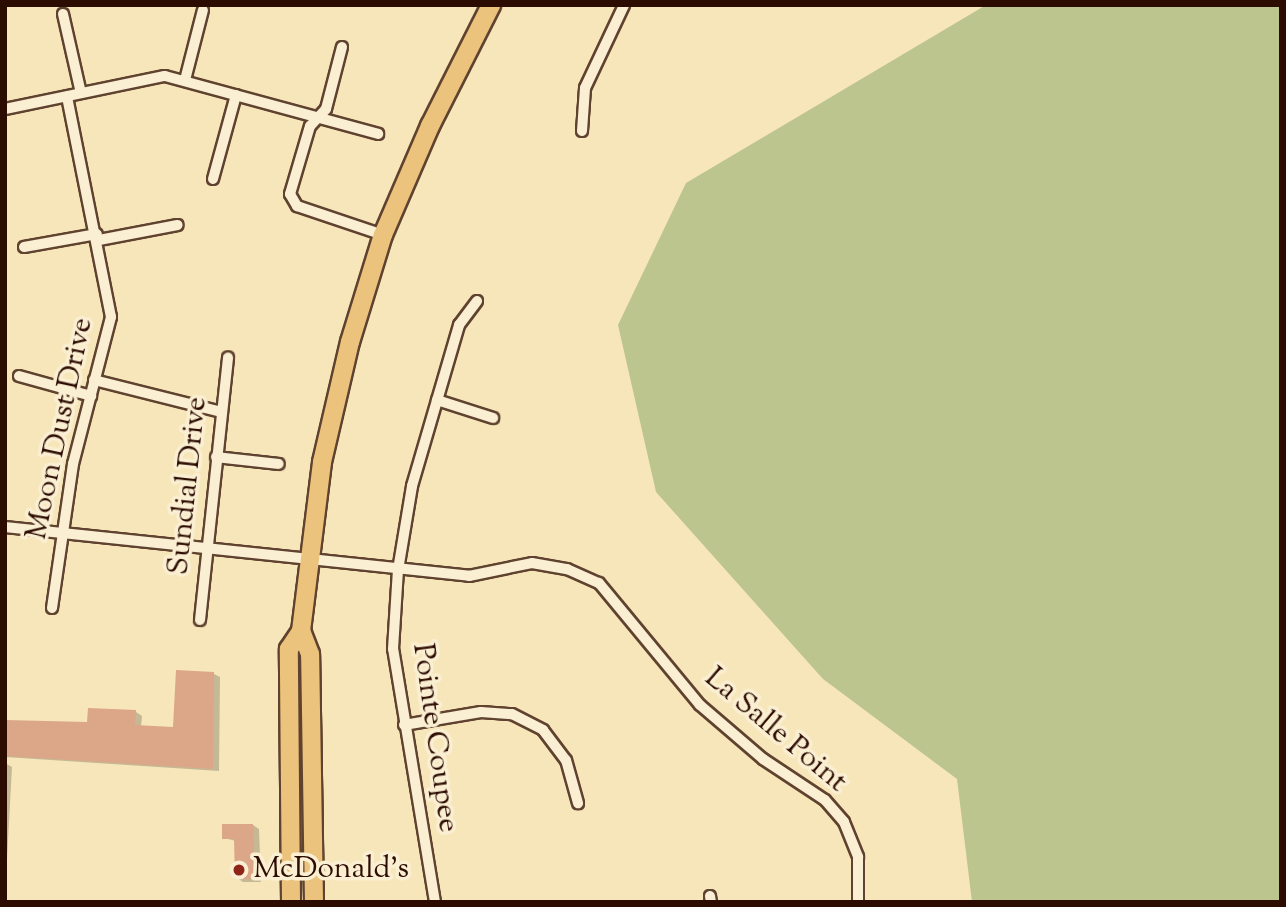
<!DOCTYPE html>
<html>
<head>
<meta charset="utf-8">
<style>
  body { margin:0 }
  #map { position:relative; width:1286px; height:907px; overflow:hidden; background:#f7e6b9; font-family:"Sorts Mill Goudy",serif }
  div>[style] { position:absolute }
  .green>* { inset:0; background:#bdc58f }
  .shadow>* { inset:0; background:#0003 }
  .building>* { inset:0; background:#dca688 }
  .roads { filter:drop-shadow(2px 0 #5f422f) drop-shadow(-2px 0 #5f422f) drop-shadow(0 2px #5f422f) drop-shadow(0 -2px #5f422f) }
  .minor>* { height:10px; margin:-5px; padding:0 5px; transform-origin:5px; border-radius:5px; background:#faefd2 }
  .primary>* { height:18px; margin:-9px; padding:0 9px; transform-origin:9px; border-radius:9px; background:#ecc37c }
  .dots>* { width:19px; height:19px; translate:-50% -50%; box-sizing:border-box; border:4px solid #faefd2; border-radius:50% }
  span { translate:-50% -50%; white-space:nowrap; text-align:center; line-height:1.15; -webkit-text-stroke:7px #faefd2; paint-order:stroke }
  .street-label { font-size:30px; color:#2c0b01 }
  .poi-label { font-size:30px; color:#2c0b01 }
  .left { translate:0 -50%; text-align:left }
  .frame { position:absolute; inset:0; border:7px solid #2c0b01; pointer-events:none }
</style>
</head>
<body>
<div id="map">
  <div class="green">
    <div style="clip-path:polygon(986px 5px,1281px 5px,1281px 902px,972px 902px,957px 779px,823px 679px,656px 492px,618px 325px,686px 183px)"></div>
  </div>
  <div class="shadow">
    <div style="clip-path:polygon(214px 674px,220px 677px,219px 771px,5px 757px,5px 722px,89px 724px,136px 712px,142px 716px,141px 727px,175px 729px)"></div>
    <div style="clip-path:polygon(5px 763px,12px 767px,5px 896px)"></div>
    <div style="clip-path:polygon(253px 825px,259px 829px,261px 882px,243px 882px,237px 878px,236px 841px,224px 838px)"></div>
  </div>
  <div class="building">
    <div style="clip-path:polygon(176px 670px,214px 672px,213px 769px,5px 756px,5px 720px,87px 722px,88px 708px,136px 710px,135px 725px,173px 727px)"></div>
    <div style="clip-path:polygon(222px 824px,253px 824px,255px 879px,235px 879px,234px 839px,222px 839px)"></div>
  </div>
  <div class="roads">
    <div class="minor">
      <div style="left:63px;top:14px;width:81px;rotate:77.2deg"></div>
      <div style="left:342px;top:47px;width:64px;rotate:104.5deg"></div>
      <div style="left:326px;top:109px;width:23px;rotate:133deg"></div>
      <div style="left:310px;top:126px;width:71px;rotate:106.4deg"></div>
      <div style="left:290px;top:194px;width:14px;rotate:60deg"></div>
      <div style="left:297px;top:206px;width:91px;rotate:18.6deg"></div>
      <div style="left:185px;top:80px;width:72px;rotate:-75.6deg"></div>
      <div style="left:5px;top:109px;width:163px;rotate:-11.7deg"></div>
      <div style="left:165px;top:76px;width:221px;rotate:15.2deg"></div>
      <div style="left:582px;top:131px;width:43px;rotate:-86deg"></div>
      <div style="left:585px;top:88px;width:92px;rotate:-64.8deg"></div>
      <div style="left:213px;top:179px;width:87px;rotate:-74.7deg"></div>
      <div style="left:99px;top:240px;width:80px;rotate:-10.8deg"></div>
      <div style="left:24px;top:247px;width:74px;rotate:-10.1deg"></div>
      <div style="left:19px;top:376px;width:75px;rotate:15.5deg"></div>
      <div style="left:94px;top:380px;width:131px;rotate:14.1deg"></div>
      <div style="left:437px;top:400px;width:59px;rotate:17.8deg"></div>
      <div style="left:216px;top:457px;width:63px;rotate:6.3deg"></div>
      <div style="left:5px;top:527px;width:467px;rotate:6deg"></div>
      <div style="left:469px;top:576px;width:64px;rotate:-11.7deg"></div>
      <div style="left:532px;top:563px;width:36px;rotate:10deg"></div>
      <div style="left:567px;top:569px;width:35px;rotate:24deg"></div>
      <div style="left:599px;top:583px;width:158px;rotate:50.4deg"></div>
      <div style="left:700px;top:705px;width:83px;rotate:40.6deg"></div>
      <div style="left:763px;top:759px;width:74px;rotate:33.5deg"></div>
      <div style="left:825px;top:800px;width:29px;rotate:49deg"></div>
      <div style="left:844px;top:822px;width:38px;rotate:68deg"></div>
      <div style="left:858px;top:857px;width:45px;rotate:90deg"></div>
      <div style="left:52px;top:608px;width:146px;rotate:-81.7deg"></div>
      <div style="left:73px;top:464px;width:152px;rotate:-75.5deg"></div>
      <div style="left:111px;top:317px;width:225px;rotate:-101.3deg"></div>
      <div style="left:200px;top:620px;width:264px;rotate:-83.9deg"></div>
      <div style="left:404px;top:725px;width:78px;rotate:-9.6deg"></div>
      <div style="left:481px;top:712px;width:31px;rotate:4deg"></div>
      <div style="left:512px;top:714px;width:35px;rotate:27deg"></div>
      <div style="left:543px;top:730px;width:38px;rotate:53deg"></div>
      <div style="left:566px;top:760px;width:45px;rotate:74.4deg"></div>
      <div style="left:710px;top:896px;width:6px;rotate:81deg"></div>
      <div style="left:435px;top:902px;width:256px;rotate:-99.4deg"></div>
      <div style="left:393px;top:649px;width:79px;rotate:-86.4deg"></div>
      <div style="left:398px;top:570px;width:85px;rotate:-80.5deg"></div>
      <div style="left:412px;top:486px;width:168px;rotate:-73.7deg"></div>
      <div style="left:459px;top:325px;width:30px;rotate:-53deg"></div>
    </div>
    <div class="primary">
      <div style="left:291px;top:902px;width:253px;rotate:-90.5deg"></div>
      <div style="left:289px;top:649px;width:22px;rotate:-56deg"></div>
      <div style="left:314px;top:902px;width:248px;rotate:-90.9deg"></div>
      <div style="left:310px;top:654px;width:25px;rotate:-111deg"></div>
      <div style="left:301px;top:631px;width:170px;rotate:-82.9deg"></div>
      <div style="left:322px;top:462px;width:123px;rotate:-76.9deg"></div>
      <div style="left:350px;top:342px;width:112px;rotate:-72.9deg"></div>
      <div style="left:383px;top:235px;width:119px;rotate:-66.7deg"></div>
      <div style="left:430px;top:126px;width:136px;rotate:-63.2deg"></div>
    </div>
  </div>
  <div class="dots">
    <div style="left:239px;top:870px;background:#8f2418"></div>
  </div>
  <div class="street-label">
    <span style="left:61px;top:429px;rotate:-78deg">Moon Dust Drive</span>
    <span style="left:189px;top:486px;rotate:-84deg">Sundial Drive</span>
    <span style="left:775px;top:731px;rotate:40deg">La Salle Point</span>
    <span style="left:434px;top:738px;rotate:82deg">Pointe Coupee</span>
  </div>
  <div class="poi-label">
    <span class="left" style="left:253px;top:870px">McDonald's</span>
  </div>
  <div class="frame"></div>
</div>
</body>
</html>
